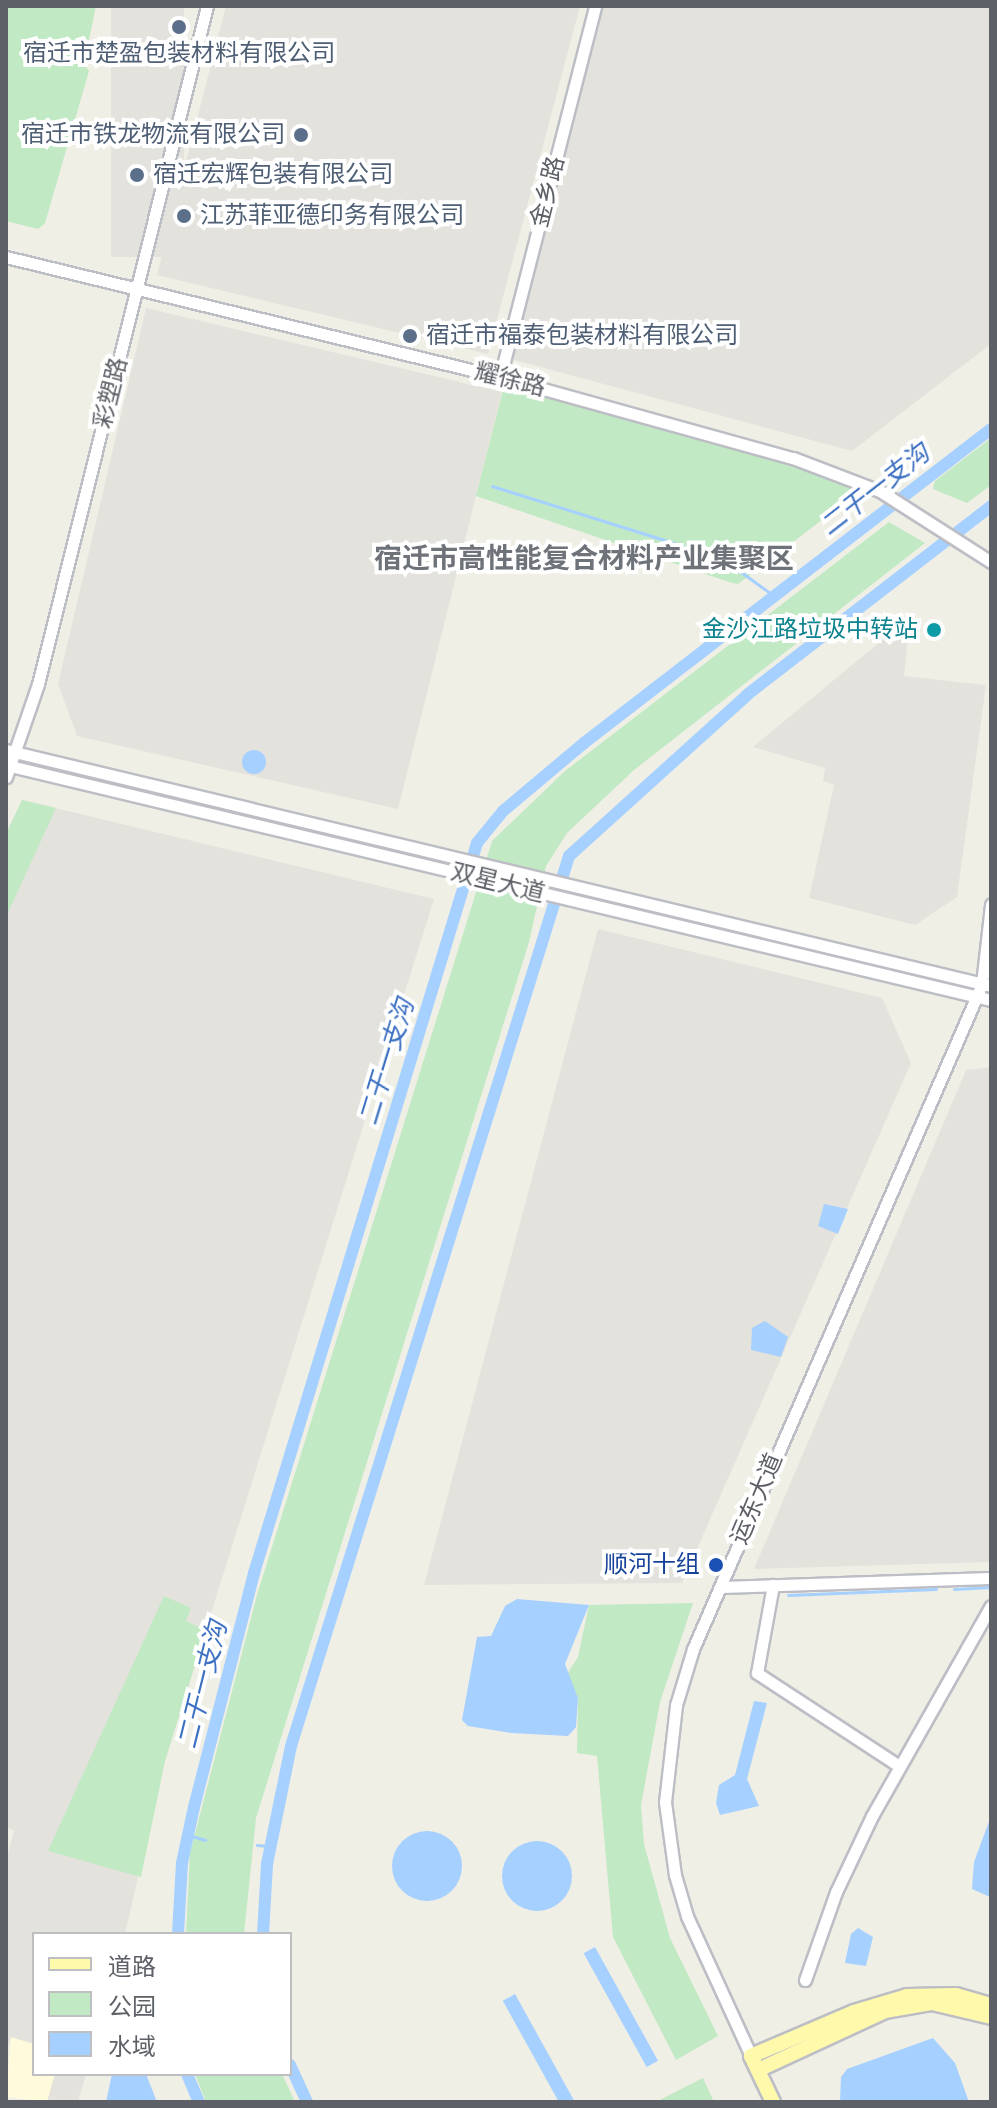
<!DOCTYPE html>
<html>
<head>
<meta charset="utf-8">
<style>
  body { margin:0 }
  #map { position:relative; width:997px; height:2108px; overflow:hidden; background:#f0efe5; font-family:"Work Sans","Noto Sans SC",sans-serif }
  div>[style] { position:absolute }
  .commercial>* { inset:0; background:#fffadb }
  .industrial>* { inset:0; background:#e4e2dd; transform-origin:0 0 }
  .green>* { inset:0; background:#c0e9c4 }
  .water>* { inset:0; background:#a6d0ff; transform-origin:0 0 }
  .round { border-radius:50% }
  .stream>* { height:3px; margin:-1.5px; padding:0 1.5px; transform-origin:1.5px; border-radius:1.5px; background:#a6d0ff }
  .canal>* { height:12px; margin:-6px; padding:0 6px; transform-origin:6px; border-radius:6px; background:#a6d0ff }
  .roads { filter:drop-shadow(2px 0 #bdbec5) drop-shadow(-2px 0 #bdbec5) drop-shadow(0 2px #bdbec5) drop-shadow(0 -2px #bdbec5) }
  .minor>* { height:11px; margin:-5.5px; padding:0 5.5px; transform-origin:5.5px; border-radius:5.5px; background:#fff }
  .major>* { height:14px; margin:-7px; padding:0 7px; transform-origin:7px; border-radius:7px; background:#fffaab }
  .dots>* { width:22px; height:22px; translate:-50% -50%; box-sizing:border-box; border:4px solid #fff; border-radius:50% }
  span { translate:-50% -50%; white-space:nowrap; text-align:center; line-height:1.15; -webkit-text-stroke:8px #fff; paint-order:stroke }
  .service-label { font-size:24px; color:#4e5e75 }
  .right { translate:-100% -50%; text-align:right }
  .left { translate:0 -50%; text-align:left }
  .street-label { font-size:24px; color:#5d6067 }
  .culture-label { font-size:24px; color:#0d838f }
  .transit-label { font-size:24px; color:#164399 }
  .water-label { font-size:26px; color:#3e71c2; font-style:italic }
  .quarter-label { font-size:28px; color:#6e7279; font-weight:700 }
  .frame { position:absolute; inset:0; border:8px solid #5d6067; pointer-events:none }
  .legend { position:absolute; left:32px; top:1932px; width:260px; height:144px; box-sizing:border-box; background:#fff; border:2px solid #bebfc2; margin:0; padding:10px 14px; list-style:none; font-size:24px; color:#5d6067 }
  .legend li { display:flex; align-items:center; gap:16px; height:40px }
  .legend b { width:40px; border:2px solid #bebfc2 }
</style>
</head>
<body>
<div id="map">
  <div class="commercial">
    <div style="clip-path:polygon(11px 2037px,34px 2044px,34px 2074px,55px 2074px,47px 2102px,6px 2097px)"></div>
  </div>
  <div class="industrial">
    <div style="left:111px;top:6px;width:73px;height:251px"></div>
    <div style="clip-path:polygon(226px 6px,580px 6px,488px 354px,157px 275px)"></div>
    <div style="clip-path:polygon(602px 6px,991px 6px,991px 344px,852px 451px,511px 359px)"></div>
    <div style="clip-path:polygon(146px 308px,502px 392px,398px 809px,77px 736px,58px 684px)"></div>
    <div style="clip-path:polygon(910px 617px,904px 676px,986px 685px,957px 897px,915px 925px,809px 898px,834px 785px,823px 781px,825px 768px,753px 747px)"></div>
    <div style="clip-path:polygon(22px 800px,434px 899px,165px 1761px,125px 1934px,34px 1934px,34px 2044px,11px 2037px,6px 2054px,6px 1860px,14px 1831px,6px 1827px,6px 834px)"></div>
    <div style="clip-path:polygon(598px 929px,882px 998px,911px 1063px,682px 1583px,424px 1585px)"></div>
    <div style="clip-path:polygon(991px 1067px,991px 1562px,754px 1569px,966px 1070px)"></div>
    <div style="clip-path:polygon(55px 2074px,86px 2074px,78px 2102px,47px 2102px)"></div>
  </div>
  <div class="green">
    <div style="clip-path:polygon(6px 6px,96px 6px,84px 64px,89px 71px,45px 223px,38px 229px,6px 221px)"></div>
    <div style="clip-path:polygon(504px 386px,719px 442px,861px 490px,738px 584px,732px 583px,476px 496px)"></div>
    <div style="clip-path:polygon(991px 438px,991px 485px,967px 503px,933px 489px,935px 481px)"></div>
    <div style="clip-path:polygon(889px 522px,925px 543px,634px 770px,567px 833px,546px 866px,529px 942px,256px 1818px,244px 1934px,186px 1934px,190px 1853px,257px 1595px,492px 841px,565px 771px)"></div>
    <div style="clip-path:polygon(22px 800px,56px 808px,6px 917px,6px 834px)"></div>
    <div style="clip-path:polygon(164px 1596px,191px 1608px,186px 1621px,206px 1630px,165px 1761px,141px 1877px,48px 1851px)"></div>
    <div style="clip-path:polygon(693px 1603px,660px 1702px,641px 1805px,644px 1844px,670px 1938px,718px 2036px,676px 2060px,613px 1937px,597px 1756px,577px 1753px,578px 1698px,567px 1674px,578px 1657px,589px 1605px)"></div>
    <div style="clip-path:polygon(195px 2074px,282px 2074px,295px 2102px,206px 2102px)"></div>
    <div style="clip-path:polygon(703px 2078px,714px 2102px,656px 2102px,689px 2085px)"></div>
  </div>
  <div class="water">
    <div class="round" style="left:242px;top:750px;width:24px;height:24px"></div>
    <div style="clip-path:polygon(824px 1204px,848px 1209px,838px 1234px,818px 1226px)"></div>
    <div style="clip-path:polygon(765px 1321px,788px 1337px,781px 1357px,751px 1350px,752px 1328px)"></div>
    <div style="clip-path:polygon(517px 1599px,589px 1605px,565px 1664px,578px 1698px,576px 1727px,568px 1736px,511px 1733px,468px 1726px,462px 1720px,477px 1637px,491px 1636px,505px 1606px)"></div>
    <div style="clip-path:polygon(754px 1701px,767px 1703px,747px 1779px,759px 1806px,720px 1815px,716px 1803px,719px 1785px,735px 1775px)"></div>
    <div style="clip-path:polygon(991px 1816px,991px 1897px,990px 1897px,972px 1889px,974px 1862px)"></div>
    <div class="round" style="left:392px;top:1831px;width:70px;height:70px"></div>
    <div class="round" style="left:502px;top:1841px;width:70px;height:70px"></div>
    <div style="clip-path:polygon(858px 1928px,873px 1937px,866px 1966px,845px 1963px,851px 1934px)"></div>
    <div style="left:595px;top:1947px;width:130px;height:13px;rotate:61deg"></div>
    <div style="left:515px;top:1994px;width:123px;height:14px;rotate:61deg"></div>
    <div style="clip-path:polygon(933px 2038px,955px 2063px,969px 2102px,840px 2102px,841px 2077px,847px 2069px)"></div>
    <div style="clip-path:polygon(112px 2074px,146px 2074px,157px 2102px,106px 2102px)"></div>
  </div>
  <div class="stream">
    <div style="left:492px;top:486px;width:194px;rotate:17.4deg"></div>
    <div style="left:677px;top:544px;width:70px;rotate:23.6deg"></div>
    <div style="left:741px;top:572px;width:41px;rotate:36deg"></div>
    <div style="left:954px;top:1589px;width:37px;rotate:-3deg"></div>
    <div style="left:788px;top:1595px;width:148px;rotate:-2.3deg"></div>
    <div style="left:188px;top:1835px;width:18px;rotate:16deg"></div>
    <div style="left:257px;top:1845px;width:13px;rotate:4deg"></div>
  </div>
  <div class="canal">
    <div style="left:178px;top:1934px;width:71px;rotate:-86.8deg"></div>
    <div style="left:182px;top:1863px;width:57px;rotate:-77.9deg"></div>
    <div style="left:194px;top:1807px;width:242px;rotate:-75.6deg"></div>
    <div style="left:254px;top:1573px;width:763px;rotate:-73.01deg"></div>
    <div style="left:477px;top:843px;width:41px;rotate:-50.9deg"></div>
    <div style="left:503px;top:811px;width:106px;rotate:-40deg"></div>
    <div style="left:584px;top:743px;width:514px;rotate:-37.65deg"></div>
    <div style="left:263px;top:1934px;width:70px;rotate:-86.7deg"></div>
    <div style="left:267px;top:1864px;width:120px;rotate:-78.5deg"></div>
    <div style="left:291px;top:1746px;width:932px;rotate:-72.65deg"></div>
    <div style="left:569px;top:856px;width:241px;rotate:-42.1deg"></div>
    <div style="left:748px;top:694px;width:307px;rotate:-37.7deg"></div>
    <div style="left:290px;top:2065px;width:41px;rotate:65.3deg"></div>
    <div style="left:187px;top:2074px;width:30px;rotate:67deg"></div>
  </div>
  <div class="roads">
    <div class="minor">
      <div style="left:6px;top:257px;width:508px;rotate:13.65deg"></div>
      <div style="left:500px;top:377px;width:304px;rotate:15.5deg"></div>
      <div style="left:793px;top:458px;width:93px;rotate:20.8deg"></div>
      <div style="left:880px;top:491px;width:132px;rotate:32.6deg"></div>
      <div style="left:500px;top:377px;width:383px;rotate:-75.6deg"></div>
      <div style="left:6px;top:750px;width:1013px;rotate:13.47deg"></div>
      <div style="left:6px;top:765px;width:1013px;rotate:13.42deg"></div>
      <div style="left:6px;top:777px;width:98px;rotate:-71deg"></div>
      <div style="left:38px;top:684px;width:699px;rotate:-76deg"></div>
      <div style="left:773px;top:1585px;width:89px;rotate:100.3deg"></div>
      <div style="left:757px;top:1673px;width:170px;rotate:33.2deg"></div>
      <div style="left:720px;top:1587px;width:271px;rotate:-1.9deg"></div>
      <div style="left:805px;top:1980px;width:93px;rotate:-70.6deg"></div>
      <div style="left:836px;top:1892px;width:84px;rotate:-64.7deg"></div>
      <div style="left:872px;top:1816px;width:241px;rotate:-60.5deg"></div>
      <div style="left:751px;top:2056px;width:154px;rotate:-114.6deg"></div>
      <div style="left:687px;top:1916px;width:43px;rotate:-106.3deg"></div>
      <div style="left:675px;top:1875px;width:74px;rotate:-97.8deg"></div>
      <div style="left:665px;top:1802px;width:98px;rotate:-83.5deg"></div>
      <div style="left:676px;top:1705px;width:59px;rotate:-73.1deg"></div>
      <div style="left:693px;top:1649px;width:725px;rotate:-66.51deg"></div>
      <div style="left:982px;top:984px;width:80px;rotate:-83.5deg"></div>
    </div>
    <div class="major">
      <div style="left:758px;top:2070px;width:140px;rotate:-24.9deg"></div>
      <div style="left:885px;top:2011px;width:48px;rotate:-9.7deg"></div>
      <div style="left:932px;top:2003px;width:61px;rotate:13.3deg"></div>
      <div style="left:773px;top:2102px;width:51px;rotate:-115.6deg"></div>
      <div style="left:751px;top:2056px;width:112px;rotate:-23.1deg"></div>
      <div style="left:854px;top:2012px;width:55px;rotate:-16.8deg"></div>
      <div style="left:907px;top:1996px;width:49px;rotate:-1.2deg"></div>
      <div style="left:956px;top:1995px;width:36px;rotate:16deg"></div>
    </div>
  </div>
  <div class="dots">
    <div style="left:179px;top:27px;background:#5c6f8a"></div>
    <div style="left:301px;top:135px;background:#5c6f8a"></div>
    <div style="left:137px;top:175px;background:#5c6f8a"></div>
    <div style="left:184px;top:216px;background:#5c6f8a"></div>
    <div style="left:410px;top:336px;background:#5c6f8a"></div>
    <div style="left:934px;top:630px;background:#0f9aa8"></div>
    <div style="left:716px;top:1565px;background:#1a4fb4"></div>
  </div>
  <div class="service-label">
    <span style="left:179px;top:54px">宿迁市楚盈包装材料有限公司</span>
    <span class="right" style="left:285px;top:135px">宿迁市铁龙物流有限公司</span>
    <span class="left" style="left:153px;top:175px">宿迁宏辉包装有限公司</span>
    <span class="left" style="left:200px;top:216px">江苏菲亚德印务有限公司</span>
    <span class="left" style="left:426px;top:336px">宿迁市福泰包装材料有限公司</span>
  </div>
  <div class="street-label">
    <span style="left:548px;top:192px;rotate:-76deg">金乡路</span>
    <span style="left:510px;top:380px;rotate:14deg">耀徐路</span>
    <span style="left:111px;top:393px;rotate:-76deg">彩塑路</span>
    <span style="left:498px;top:883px;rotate:14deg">双星大道</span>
    <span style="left:757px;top:1499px;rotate:-67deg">运东大道</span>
  </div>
  <div class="culture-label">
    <span class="right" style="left:918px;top:630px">金沙江路垃圾中转站</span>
  </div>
  <div class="transit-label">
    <span class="right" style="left:700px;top:1565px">顺河十组</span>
  </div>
  <div class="water-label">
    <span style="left:875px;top:490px;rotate:-38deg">二干一支沟</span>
    <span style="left:387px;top:1062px;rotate:-73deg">二干一支沟</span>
    <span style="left:203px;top:1685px;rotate:-76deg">二干一支沟</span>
  </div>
  <div class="quarter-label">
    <span style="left:584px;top:559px">宿迁市高性能复合材料产业集聚区</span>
  </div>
  <div class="frame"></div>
  <ul class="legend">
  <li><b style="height:10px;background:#fffaab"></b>道路</li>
  <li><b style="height:22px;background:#c0e9c4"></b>公园</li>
  <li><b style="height:22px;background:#a6d0ff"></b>水域</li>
  </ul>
</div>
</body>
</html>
